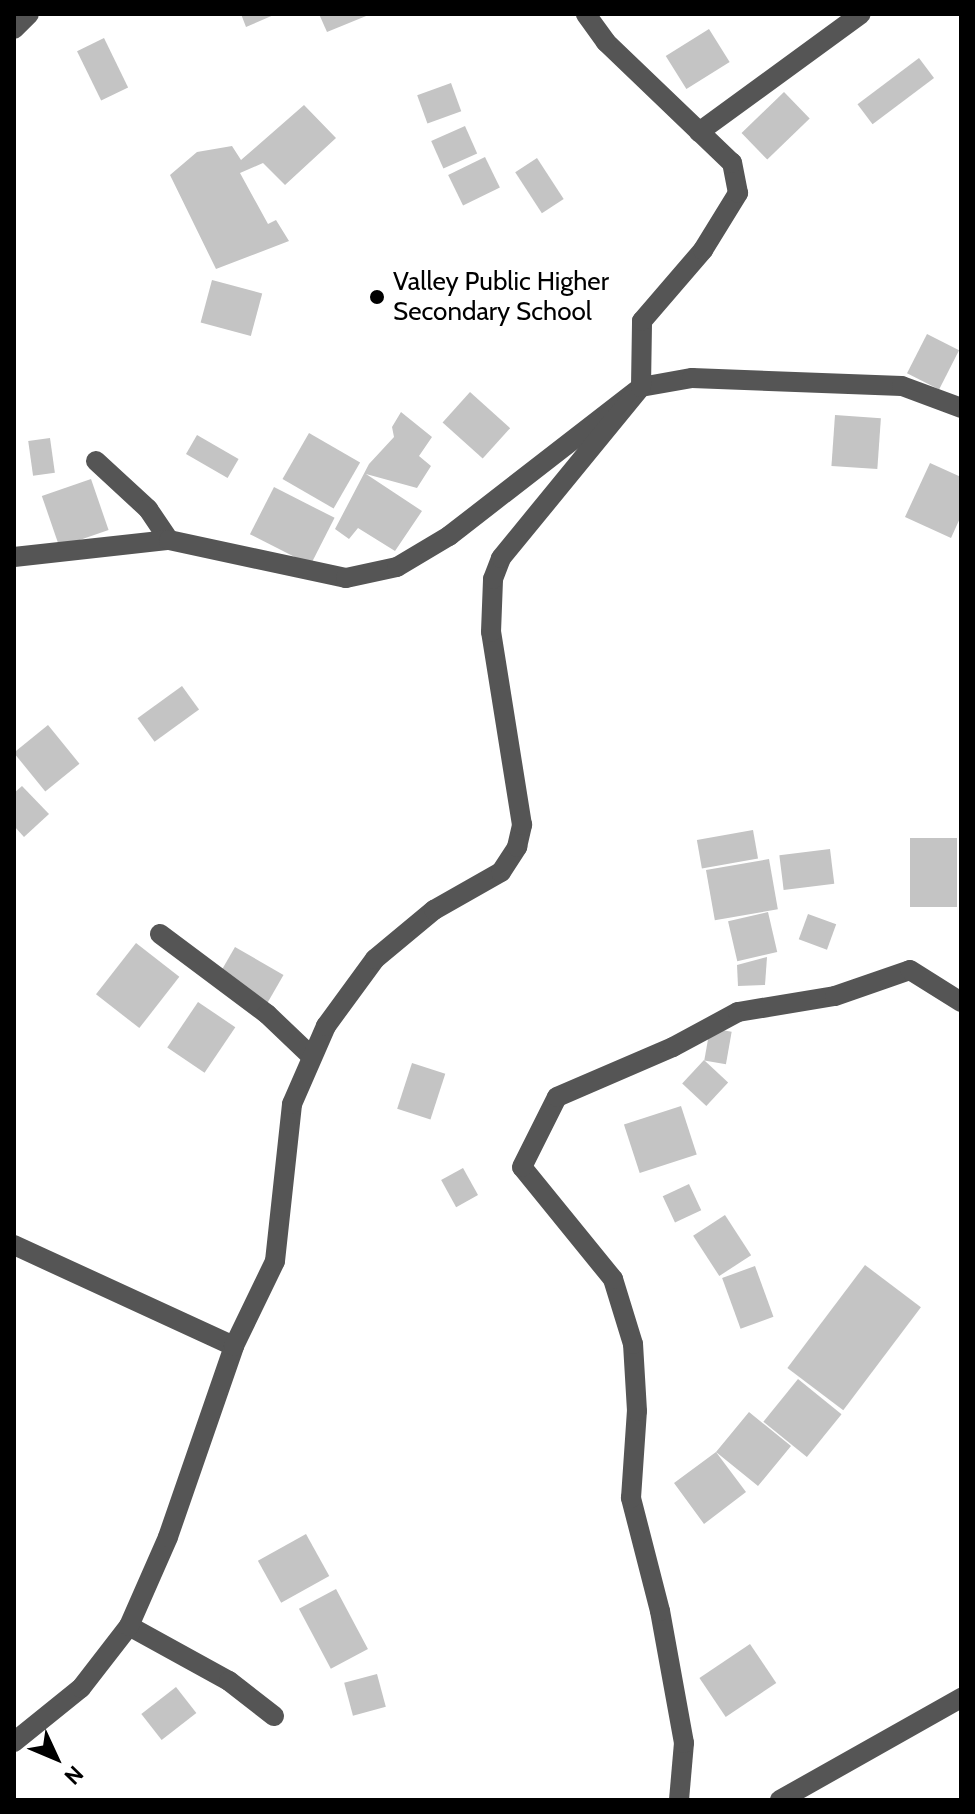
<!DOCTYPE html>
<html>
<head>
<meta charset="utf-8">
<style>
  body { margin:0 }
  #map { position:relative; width:975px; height:1814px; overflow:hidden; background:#fff; font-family:Cabin,sans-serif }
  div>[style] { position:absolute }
  .building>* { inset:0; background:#c4c4c4; transform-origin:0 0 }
  .minor>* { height:20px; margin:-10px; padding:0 10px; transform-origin:10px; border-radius:10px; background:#555 }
  .dots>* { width:22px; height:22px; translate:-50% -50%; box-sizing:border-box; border:4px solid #fff; border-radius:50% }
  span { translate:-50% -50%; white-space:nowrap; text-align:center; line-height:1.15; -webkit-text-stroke:6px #fff; paint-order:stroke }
  .poi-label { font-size:26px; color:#000 }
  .left { translate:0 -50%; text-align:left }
  .frame { position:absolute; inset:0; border:16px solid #000; pointer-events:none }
  .north { position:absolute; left:16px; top:1718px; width:80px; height:80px; -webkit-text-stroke:6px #fff; paint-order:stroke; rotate:134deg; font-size:22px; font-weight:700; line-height:32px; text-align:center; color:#000 }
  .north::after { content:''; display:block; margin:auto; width:28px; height:36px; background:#000; clip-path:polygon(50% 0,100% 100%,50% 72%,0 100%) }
</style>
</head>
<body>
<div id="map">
  <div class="building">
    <div style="clip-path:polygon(241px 14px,276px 14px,246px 27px)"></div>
    <div style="clip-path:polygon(319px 14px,371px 14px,327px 32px)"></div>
    <div style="left:709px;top:29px;width:39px;height:51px;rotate:58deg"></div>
    <div style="left:104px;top:38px;width:55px;height:30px;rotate:64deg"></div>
    <div style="left:919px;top:58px;width:25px;height:77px;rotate:53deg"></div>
    <div style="left:451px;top:83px;width:30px;height:36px;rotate:70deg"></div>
    <div style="left:784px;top:92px;width:37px;height:59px;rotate:46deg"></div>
    <div style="clip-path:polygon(304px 105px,336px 138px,285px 185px,263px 163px,240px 173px,268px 224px,276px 220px,289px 241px,216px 269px,170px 175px,197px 152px,232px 146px,241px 160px)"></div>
    <div style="left:465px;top:126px;width:30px;height:37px;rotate:66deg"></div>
    <div style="left:485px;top:157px;width:34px;height:41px;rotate:64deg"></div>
    <div style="left:537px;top:158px;width:49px;height:26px;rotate:57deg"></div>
    <div style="left:212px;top:280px;width:52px;height:44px;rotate:15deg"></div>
    <div style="left:927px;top:334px;width:36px;height:44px;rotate:27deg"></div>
    <div style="left:470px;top:392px;width:54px;height:41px;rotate:42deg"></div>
    <div style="clip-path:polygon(401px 412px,432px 437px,419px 456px,431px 466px,417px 488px,366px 474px,422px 511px,395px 551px,358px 528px,349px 539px,335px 529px,369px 464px,394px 437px,392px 427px)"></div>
    <div style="left:835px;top:415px;width:46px;height:51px;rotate:4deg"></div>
    <div style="left:309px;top:433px;width:59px;height:53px;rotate:30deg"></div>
    <div style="left:197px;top:435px;width:48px;height:22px;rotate:30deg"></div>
    <div style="left:50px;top:438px;width:35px;height:22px;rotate:82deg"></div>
    <div style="clip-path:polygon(930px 463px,961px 477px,961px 516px,951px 538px,905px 517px)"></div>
    <div style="left:91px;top:479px;width:54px;height:52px;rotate:71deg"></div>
    <div style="left:274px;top:487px;width:68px;height:53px;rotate:27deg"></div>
    <div style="left:182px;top:686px;width:29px;height:55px;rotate:54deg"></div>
    <div style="left:48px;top:725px;width:50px;height:44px;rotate:51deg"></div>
    <div style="clip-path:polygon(22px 786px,49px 814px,24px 837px,14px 826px,14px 793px)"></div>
    <div style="left:753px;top:830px;width:29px;height:57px;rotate:80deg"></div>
    <div style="left:910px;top:838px;width:47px;height:69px"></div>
    <div style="left:830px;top:849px;width:35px;height:51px;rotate:83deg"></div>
    <div style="left:769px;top:859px;width:51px;height:64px;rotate:80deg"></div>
    <div style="left:768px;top:912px;width:41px;height:41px;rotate:77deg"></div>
    <div style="left:808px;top:914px;width:30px;height:27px;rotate:20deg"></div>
    <div style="left:136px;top:943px;width:55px;height:65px;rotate:38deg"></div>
    <div style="left:235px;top:947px;width:56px;height:34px;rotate:30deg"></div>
    <div style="clip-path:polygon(767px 957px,765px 985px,738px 986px,737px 965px)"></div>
    <div style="left:198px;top:1002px;width:45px;height:55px;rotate:34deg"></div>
    <div style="left:710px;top:1028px;width:22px;height:33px;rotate:10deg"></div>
    <div style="left:704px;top:1060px;width:33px;height:32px;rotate:43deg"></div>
    <div style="left:412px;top:1063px;width:35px;height:48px;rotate:18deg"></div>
    <div style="left:681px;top:1106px;width:51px;height:60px;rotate:72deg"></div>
    <div style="left:463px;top:1168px;width:31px;height:25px;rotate:61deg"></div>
    <div style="left:689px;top:1184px;width:29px;height:29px;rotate:65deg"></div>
    <div style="left:725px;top:1215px;width:48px;height:38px;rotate:57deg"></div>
    <div style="left:865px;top:1265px;width:70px;height:129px;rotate:37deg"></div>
    <div style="left:755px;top:1266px;width:54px;height:35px;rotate:70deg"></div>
    <div style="left:798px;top:1379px;width:56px;height:55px;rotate:39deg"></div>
    <div style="clip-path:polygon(749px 1412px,791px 1446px,758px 1486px,716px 1452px,746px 1492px,704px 1524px,674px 1483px,716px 1452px)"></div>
    <div style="left:306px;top:1534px;width:48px;height:55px;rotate:61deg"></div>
    <div style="left:336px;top:1589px;width:68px;height:42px;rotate:62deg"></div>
    <div style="left:750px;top:1644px;width:47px;height:61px;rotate:56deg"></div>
    <div style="left:377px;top:1674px;width:34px;height:34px;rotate:75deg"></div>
    <div style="left:176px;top:1687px;width:33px;height:44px;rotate:52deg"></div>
  </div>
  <div class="minor">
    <div style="left:14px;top:29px;width:21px;rotate:-45deg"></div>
    <div style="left:699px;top:132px;width:200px;rotate:-36.1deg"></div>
    <div style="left:96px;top:461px;width:71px;rotate:42.7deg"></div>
    <div style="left:148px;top:509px;width:37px;rotate:56deg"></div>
    <div style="left:14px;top:557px;width:156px;rotate:-6.3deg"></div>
    <div style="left:169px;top:540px;width:181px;rotate:12.1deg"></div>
    <div style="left:346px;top:578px;width:52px;rotate:-12.2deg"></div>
    <div style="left:397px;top:567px;width:61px;rotate:-30.8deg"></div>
    <div style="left:449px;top:536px;width:243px;rotate:-37.8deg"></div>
    <div style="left:641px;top:387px;width:52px;rotate:-10deg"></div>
    <div style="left:692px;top:378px;width:210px;rotate:2.2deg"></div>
    <div style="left:902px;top:386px;width:63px;rotate:20.4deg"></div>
    <div style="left:160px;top:934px;width:134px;rotate:36.8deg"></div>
    <div style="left:267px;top:1014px;width:62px;rotate:43.7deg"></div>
    <div style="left:14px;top:1245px;width:242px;rotate:24.7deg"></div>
    <div style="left:129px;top:1626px;width:114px;rotate:28.8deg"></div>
    <div style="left:229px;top:1681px;width:57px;rotate:37.9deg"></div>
    <div style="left:14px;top:1742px;width:86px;rotate:-38.9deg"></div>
    <div style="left:81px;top:1688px;width:78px;rotate:-52.3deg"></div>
    <div style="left:129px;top:1626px;width:97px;rotate:-66.3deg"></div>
    <div style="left:168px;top:1537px;width:202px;rotate:-70.9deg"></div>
    <div style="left:234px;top:1346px;width:94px;rotate:-64.2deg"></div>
    <div style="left:275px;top:1261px;width:158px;rotate:-83.8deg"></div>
    <div style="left:292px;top:1104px;width:85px;rotate:-66.4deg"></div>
    <div style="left:326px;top:1026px;width:83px;rotate:-53.8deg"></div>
    <div style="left:375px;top:959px;width:77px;rotate:-39.7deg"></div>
    <div style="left:434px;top:910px;width:77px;rotate:-29.6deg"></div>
    <div style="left:501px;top:872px;width:30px;rotate:-57deg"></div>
    <div style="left:517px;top:847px;width:23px;rotate:-77deg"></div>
    <div style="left:522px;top:825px;width:195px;rotate:-99.1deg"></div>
    <div style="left:491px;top:632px;width:53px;rotate:-87.8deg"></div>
    <div style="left:493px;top:579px;width:22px;rotate:-69deg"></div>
    <div style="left:501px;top:558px;width:221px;rotate:-50.7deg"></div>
    <div style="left:641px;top:387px;width:66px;rotate:-89.1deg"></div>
    <div style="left:642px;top:321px;width:94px;rotate:-49.3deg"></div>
    <div style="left:703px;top:250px;width:67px;rotate:-58.4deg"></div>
    <div style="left:738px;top:193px;width:31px;rotate:-101deg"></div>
    <div style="left:732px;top:163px;width:175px;rotate:-136.2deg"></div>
    <div style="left:606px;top:42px;width:34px;rotate:-126deg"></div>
    <div style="left:679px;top:1800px;width:57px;rotate:-85deg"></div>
    <div style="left:684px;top:1743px;width:134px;rotate:-100.3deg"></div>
    <div style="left:660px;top:1611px;width:117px;rotate:-104.4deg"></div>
    <div style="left:631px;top:1498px;width:87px;rotate:-86.1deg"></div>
    <div style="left:637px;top:1411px;width:67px;rotate:-93.4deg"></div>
    <div style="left:633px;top:1344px;width:68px;rotate:-107.1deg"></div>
    <div style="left:613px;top:1279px;width:144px;rotate:-129.1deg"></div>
    <div style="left:522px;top:1167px;width:78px;rotate:-63.4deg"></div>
    <div style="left:557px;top:1097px;width:126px;rotate:-23.3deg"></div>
    <div style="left:673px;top:1047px;width:74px;rotate:-28.3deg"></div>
    <div style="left:738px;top:1012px;width:98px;rotate:-9.4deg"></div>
    <div style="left:835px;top:996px;width:79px;rotate:-19.1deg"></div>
    <div style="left:910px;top:970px;width:60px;rotate:32.1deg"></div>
    <div style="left:780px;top:1800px;width:208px;rotate:-29.4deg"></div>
  </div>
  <div class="dots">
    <div style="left:377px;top:297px;background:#000"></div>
  </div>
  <div class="poi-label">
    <span class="left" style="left:393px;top:297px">Valley Public Higher<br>Secondary School</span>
  </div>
  <div class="frame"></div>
  <div class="north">N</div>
</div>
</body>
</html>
